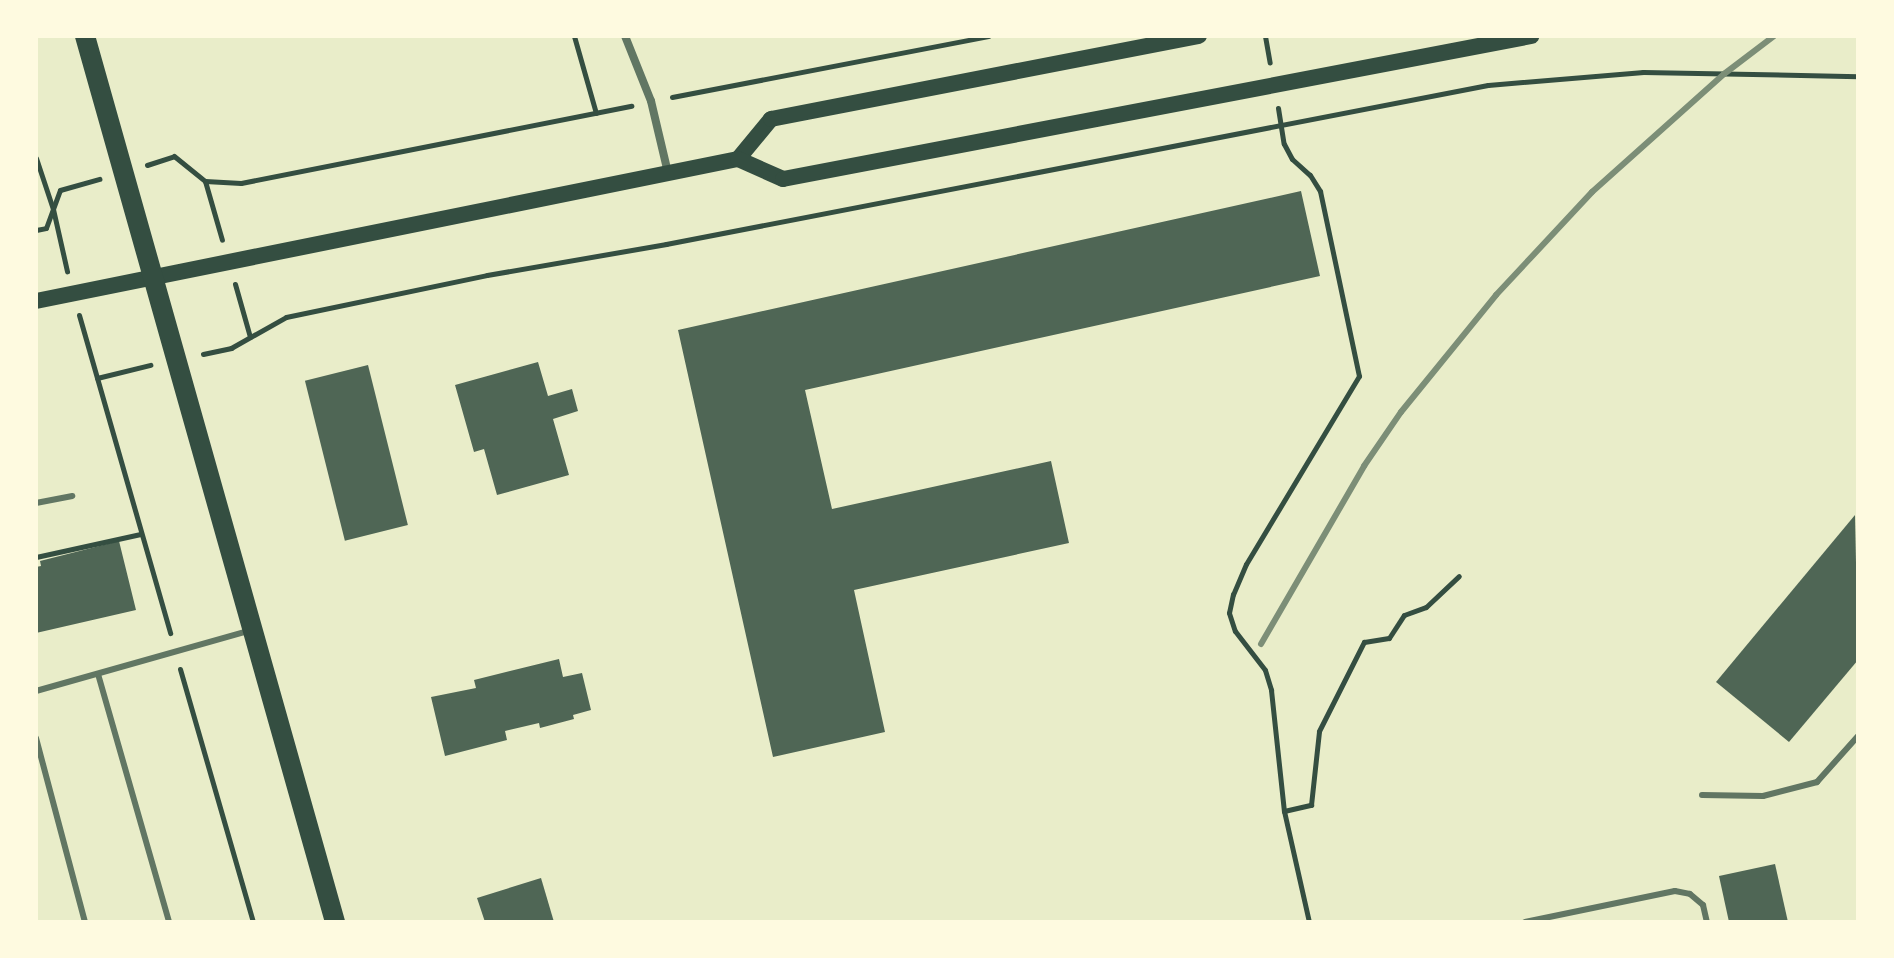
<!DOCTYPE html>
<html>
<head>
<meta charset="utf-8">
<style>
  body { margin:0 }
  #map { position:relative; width:1894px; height:958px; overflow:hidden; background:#e9edc9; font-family:"Zilla Slab",serif }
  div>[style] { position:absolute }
  .building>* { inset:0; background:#4f6655; transform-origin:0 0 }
  .path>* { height:5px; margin:-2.5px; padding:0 2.5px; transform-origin:2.5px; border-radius:2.5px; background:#344e41 }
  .service>* { height:6px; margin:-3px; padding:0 3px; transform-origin:3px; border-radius:3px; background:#617663 }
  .minor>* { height:8px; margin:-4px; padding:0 4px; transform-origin:4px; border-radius:4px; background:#617663 }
  .secondary>* { height:16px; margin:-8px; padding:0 8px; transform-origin:8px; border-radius:8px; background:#344e41 }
  .primary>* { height:20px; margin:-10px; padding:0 10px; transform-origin:10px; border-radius:10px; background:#344e41 }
  .rail>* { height:6px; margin:-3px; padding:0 3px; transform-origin:3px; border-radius:3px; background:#7c8e77 }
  span { translate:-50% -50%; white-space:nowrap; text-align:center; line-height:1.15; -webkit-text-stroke:8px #fefae0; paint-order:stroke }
  .frame { position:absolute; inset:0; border:38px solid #fefae0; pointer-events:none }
</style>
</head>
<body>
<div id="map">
  <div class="building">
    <div style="clip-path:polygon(1301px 191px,1320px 276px,805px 390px,832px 509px,1051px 461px,1069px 543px,854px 590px,885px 732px,773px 757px,678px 330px)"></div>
    <div style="clip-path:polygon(538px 362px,548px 396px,572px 389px,578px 411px,553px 419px,569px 475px,497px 495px,484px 449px,474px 452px,455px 385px)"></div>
    <div style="left:368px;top:365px;width:165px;height:65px;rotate:76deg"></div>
    <div style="clip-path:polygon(1855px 515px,1858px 660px,1789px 742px,1716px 682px)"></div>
    <div style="clip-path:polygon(119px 541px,136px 610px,36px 633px,36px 567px,41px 566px,40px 561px)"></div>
    <div style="clip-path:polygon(559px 659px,563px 677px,582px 673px,591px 710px,573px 715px,574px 719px,540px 728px,539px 723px,505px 731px,507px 740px,445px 756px,431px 697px,476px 688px,474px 680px)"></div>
    <div style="clip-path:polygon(1775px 864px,1788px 922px,1729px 922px,1719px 876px)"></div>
    <div style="clip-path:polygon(541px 878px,554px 922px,485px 922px,477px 898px)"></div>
  </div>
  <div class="path">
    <div style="left:574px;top:36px;width:80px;rotate:74.1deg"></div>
    <div style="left:1265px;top:36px;width:27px;rotate:80deg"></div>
    <div style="left:672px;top:97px;width:322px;rotate:-10.9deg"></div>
    <div style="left:1278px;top:108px;width:36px;rotate:81deg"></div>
    <div style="left:1284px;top:144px;width:17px;rotate:62deg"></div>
    <div style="left:1292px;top:159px;width:24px;rotate:42deg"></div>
    <div style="left:1310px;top:175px;width:19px;rotate:58deg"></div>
    <div style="left:1320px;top:191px;width:189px;rotate:78.1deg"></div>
    <div style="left:1359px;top:376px;width:219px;rotate:121deg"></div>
    <div style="left:1246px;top:564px;width:33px;rotate:113deg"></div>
    <div style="left:1233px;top:594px;width:19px;rotate:102deg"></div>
    <div style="left:1229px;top:613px;width:19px;rotate:72deg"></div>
    <div style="left:1235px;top:631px;width:49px;rotate:52.4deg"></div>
    <div style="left:1265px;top:670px;width:21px;rotate:73deg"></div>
    <div style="left:1271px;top:690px;width:122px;rotate:83.9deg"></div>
    <div style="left:1284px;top:811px;width:114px;rotate:77.3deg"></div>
    <div style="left:36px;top:158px;width:54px;rotate:71.6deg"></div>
    <div style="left:53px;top:209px;width:64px;rotate:77.3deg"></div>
    <div style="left:147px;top:165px;width:28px;rotate:-18deg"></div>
    <div style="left:174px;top:156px;width:40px;rotate:39deg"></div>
    <div style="left:205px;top:181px;width:36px;rotate:3deg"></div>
    <div style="left:241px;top:183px;width:398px;rotate:-11.2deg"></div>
    <div style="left:205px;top:181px;width:61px;rotate:73.9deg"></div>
    <div style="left:36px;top:230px;width:10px;rotate:-11deg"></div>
    <div style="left:46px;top:228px;width:40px;rotate:-69.8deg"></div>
    <div style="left:60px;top:190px;width:41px;rotate:-15.8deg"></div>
    <div style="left:235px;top:284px;width:55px;rotate:74.2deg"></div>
    <div style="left:79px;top:315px;width:331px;rotate:74deg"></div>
    <div style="left:203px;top:354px;width:29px;rotate:-12deg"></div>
    <div style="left:231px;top:348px;width:63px;rotate:-29.4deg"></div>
    <div style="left:286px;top:317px;width:205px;rotate:-11.8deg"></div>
    <div style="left:487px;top:275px;width:182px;rotate:-9.8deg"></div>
    <div style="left:666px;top:244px;width:837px;rotate:-10.95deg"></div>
    <div style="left:1488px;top:85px;width:156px;rotate:-4.8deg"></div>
    <div style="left:1643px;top:72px;width:215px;rotate:1.1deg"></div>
    <div style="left:97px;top:378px;width:55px;rotate:-13.8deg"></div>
    <div style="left:36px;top:557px;width:107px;rotate:-12.4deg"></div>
    <div style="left:180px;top:669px;width:263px;rotate:73.9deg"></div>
    <div style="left:1284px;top:811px;width:28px;rotate:-13deg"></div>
    <div style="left:1311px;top:805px;width:74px;rotate:-83.8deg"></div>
    <div style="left:1319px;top:731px;width:100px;rotate:-63.2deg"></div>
    <div style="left:1364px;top:642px;width:25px;rotate:-9deg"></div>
    <div style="left:1389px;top:638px;width:27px;rotate:-57deg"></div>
    <div style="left:1404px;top:615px;width:23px;rotate:-20deg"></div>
    <div style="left:1426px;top:607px;width:45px;rotate:-43.2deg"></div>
  </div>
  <div class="service">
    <div style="left:36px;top:503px;width:37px;rotate:-11deg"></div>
    <div style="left:98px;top:674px;width:258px;rotate:74deg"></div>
    <div style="left:36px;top:691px;width:220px;rotate:-15.8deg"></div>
    <div style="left:36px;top:738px;width:190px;rotate:75.1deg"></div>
    <div style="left:1702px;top:795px;width:61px;rotate:0.9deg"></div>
    <div style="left:1763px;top:796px;width:56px;rotate:-14.5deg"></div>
    <div style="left:1817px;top:782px;width:62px;rotate:-48.3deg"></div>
    <div style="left:1525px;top:922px;width:153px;rotate:-11.7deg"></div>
    <div style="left:1675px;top:891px;width:15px;rotate:11deg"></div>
    <div style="left:1690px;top:894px;width:17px;rotate:40deg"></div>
    <div style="left:1703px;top:905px;width:17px;rotate:77deg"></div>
  </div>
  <div class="minor">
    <div style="left:625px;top:36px;width:70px;rotate:68.2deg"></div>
    <div style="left:651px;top:101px;width:74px;rotate:76.7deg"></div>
  </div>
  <div class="secondary">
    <div style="left:738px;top:159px;width:52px;rotate:-50.5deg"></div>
    <div style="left:771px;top:119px;width:436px;rotate:-11deg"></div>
    <div style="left:36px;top:301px;width:716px;rotate:-11.44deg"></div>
    <div style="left:738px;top:159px;width:49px;rotate:24deg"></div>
    <div style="left:783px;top:179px;width:762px;rotate:-10.82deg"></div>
  </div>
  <div class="primary">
    <div style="left:85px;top:36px;width:921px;rotate:74.24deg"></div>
  </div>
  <div class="rail">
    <div style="left:1261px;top:644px;width:206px;rotate:-59.9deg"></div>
    <div style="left:1364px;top:466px;width:65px;rotate:-55.6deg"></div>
    <div style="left:1401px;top:412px;width:151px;rotate:-50.9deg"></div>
    <div style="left:1496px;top:295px;width:141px;rotate:-47deg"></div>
    <div style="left:1592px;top:192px;width:177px;rotate:-41.8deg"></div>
    <div style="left:1724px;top:74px;width:63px;rotate:-37.2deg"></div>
  </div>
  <div class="frame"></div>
</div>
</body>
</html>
